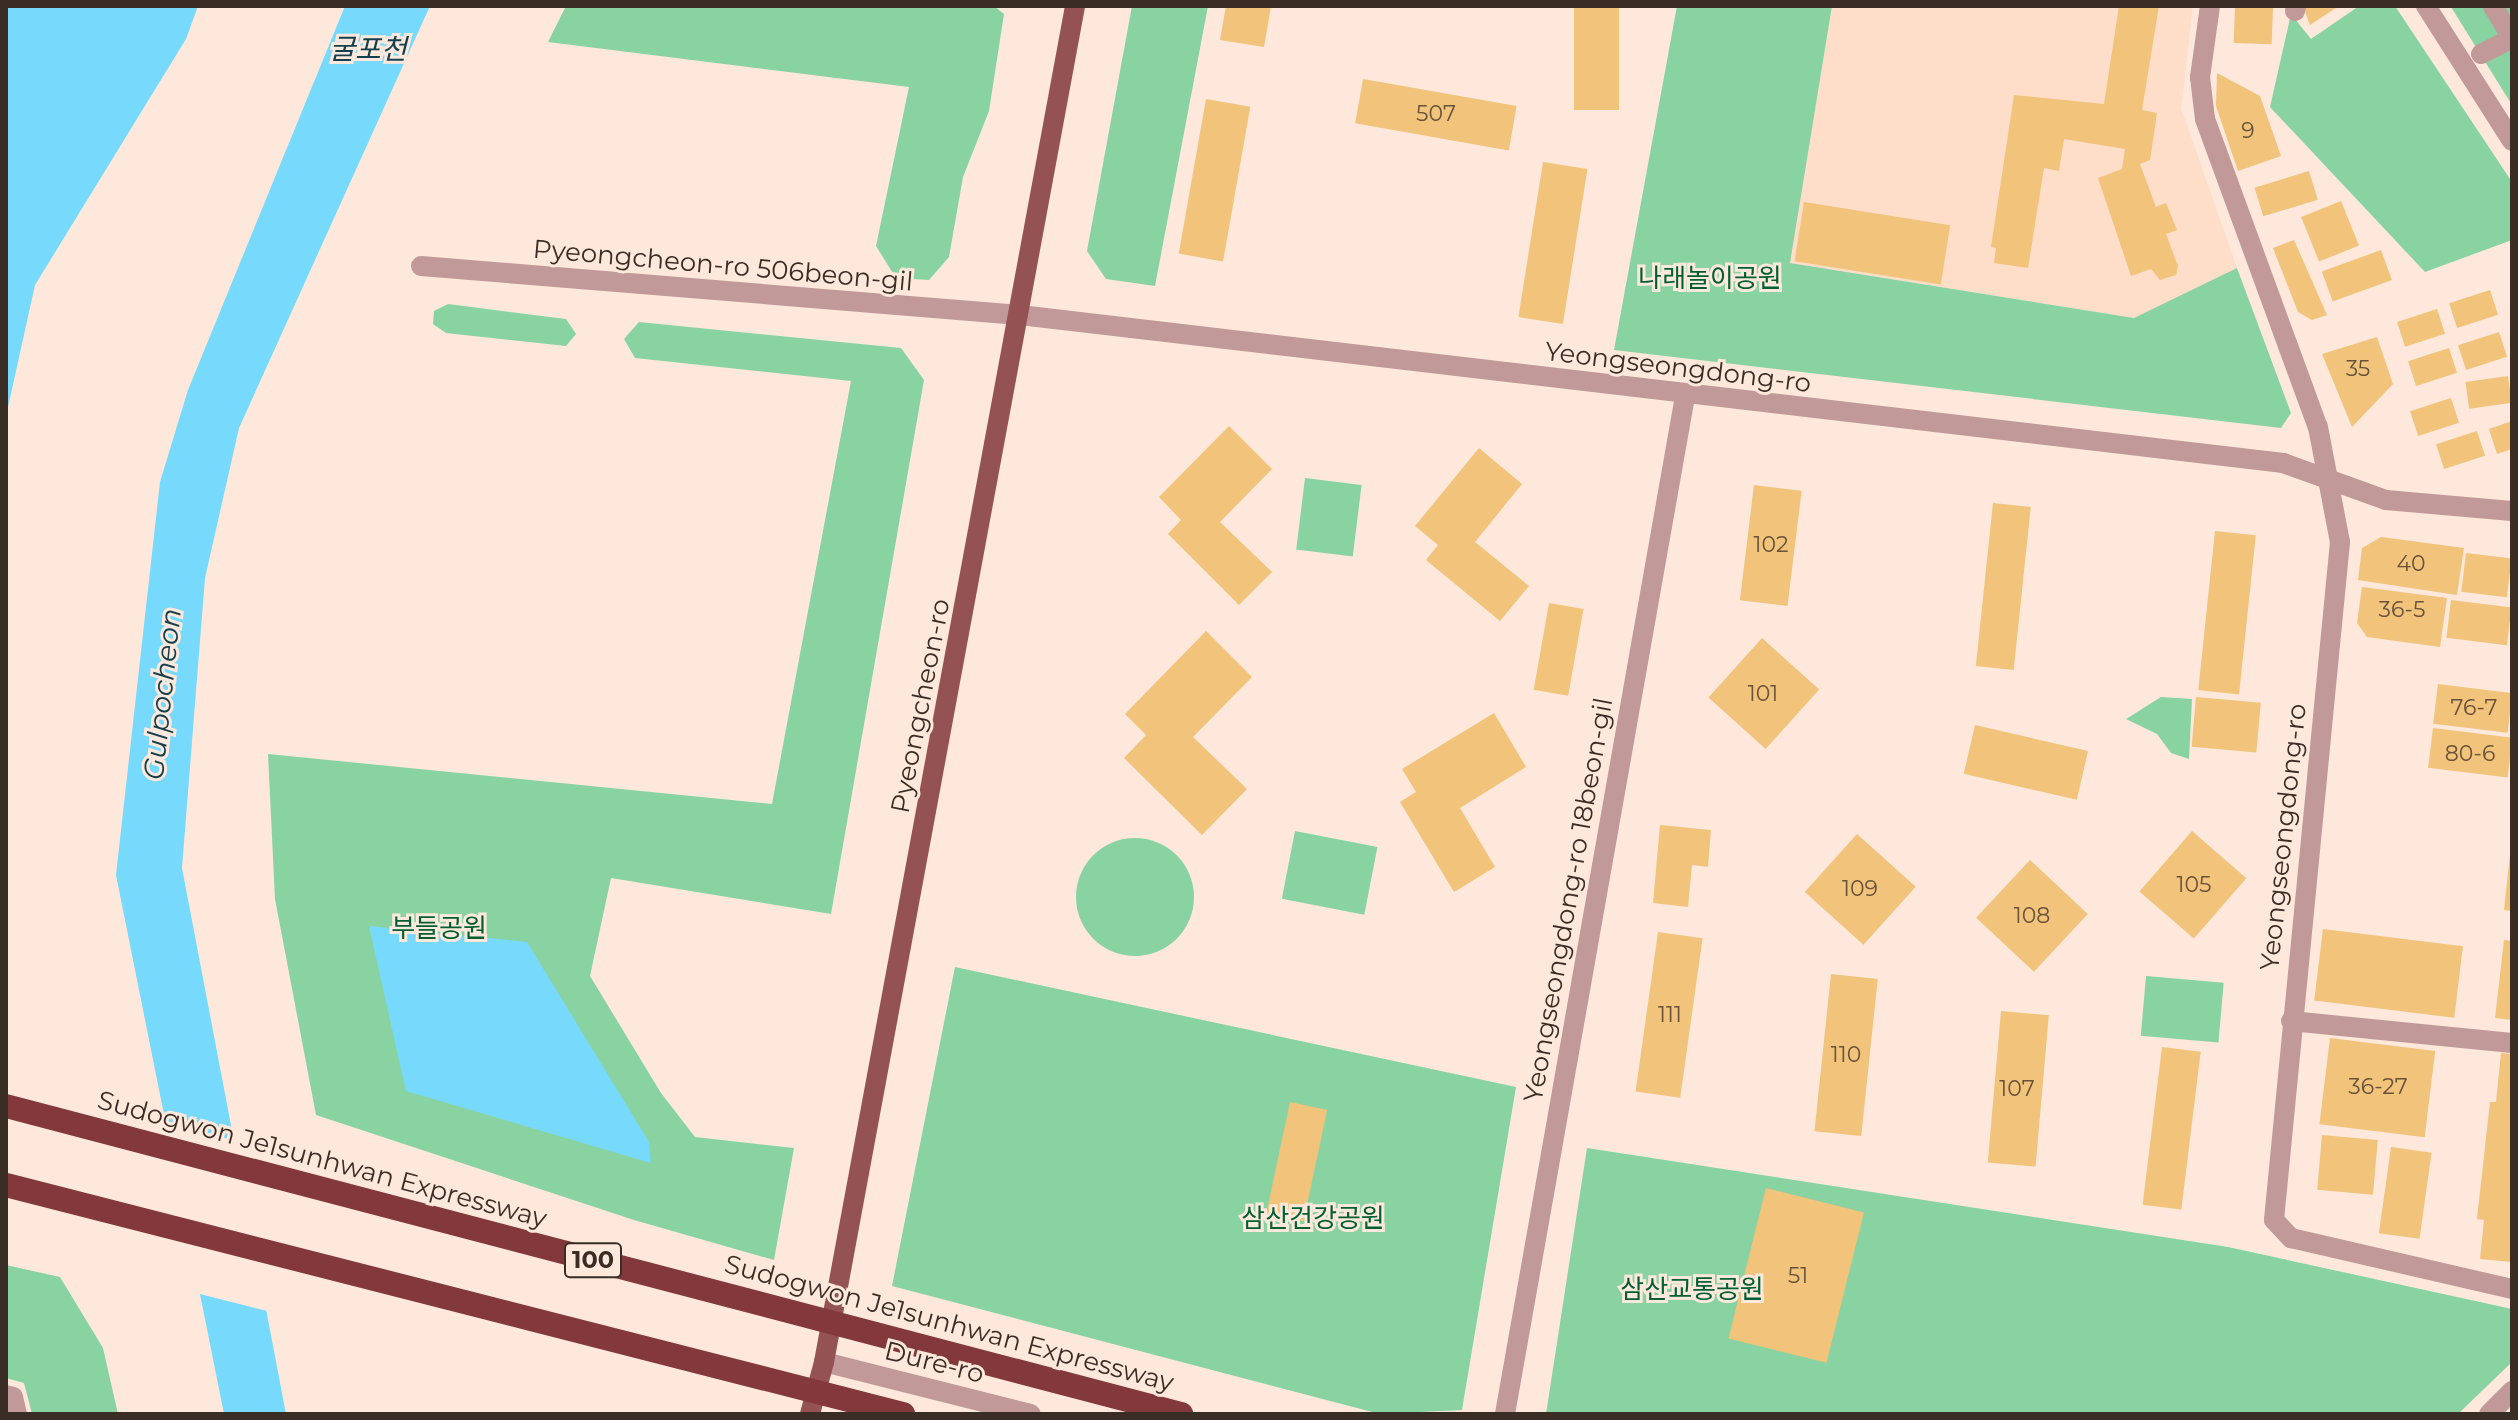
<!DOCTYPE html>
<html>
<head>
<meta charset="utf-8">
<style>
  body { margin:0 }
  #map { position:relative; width:2518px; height:1420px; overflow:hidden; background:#fde8db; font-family:Montserrat,"Noto Sans KR",sans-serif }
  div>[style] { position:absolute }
  .built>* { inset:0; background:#feddc9 }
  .green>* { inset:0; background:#89d3a2; transform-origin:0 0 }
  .round { border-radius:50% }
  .water>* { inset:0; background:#77dafc }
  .pier>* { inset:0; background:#fde8db }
  .building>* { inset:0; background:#f1c37b; transform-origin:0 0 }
  .minor>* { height:20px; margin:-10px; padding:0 10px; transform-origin:10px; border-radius:10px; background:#c09998 }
  .major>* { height:20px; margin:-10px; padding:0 10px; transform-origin:10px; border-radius:10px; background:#955253 }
  .highway-bridge>* { height:24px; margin:-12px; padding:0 12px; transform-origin:12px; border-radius:12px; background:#83383b }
  span { translate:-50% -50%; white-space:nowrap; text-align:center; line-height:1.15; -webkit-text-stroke:6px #fde8db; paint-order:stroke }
  .number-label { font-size:22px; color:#68523a }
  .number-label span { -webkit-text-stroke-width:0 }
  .shield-label span { padding:2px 6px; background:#fde8db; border:2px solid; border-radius:6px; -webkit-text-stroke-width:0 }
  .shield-label { font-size:24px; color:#3a2d25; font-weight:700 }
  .street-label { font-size:26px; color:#3a2d25 }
  .park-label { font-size:26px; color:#016033 }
  .water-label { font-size:28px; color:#13404e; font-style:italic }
  .frame { position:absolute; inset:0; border:8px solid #3a2d25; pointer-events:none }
</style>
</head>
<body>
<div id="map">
  <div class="built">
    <div style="clip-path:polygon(1832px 6px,2193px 6px,2181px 108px,2237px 268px,2135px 318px,1789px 263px)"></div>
  </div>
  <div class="green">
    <div style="clip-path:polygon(566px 6px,994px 6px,1004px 14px,989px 111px,963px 177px,949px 257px,929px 280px,896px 278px,876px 246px,909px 87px,548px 42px)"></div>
    <div style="clip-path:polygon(1132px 6px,1208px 6px,1155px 286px,1106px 279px,1087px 251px)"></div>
    <div style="clip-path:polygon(1677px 6px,1832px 6px,1790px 263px,2134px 318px,2237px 268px,2291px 413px,2281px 428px,1614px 350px)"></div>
    <div style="clip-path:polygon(2359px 6px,2395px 6px,2512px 182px,2512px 240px,2425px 272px,2270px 107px,2291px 14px,2311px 39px)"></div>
    <div style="clip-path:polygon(2512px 6px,2512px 105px,2451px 7px)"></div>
    <div style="clip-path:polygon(448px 304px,566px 319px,576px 334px,566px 346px,446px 333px,433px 324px,434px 311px)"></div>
    <div style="clip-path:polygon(639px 322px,901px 348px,924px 380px,831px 914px,611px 878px,590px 976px,661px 1093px,695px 1137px,794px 1148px,774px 1260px,634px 1220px,316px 1115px,275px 899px,268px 754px,772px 804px,851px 381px,635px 358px,624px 339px)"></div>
    <div style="left:1305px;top:478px;width:57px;height:72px;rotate:7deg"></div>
    <div style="clip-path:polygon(2161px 697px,2192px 699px,2189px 759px,2171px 753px,2157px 734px,2126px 719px)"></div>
    <div style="left:1295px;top:831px;width:84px;height:69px;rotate:11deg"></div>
    <div class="round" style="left:1076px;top:838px;width:118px;height:118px"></div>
    <div style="clip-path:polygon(955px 967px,1516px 1087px,1462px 1410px,1380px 1414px,892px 1286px)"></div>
    <div style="left:2146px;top:976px;width:78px;height:60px;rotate:5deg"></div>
    <div style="clip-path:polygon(1587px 1148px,2228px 1247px,2512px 1309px,2512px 1362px,2458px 1414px,1546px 1414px)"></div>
    <div style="clip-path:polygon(6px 1265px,60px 1277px,103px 1348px,118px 1414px,32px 1414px,24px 1383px,6px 1378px)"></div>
  </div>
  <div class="water">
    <div style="clip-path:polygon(6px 6px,198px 6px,186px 39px,35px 285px,6px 416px)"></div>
    <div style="clip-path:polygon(345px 6px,430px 6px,239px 428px,205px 578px,182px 868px,286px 1414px,224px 1414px,116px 875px,160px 482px,188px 390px)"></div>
    <div style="clip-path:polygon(369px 926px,527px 942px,649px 1142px,651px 1163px,406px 1091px)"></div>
  </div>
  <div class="pier">
    <div style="clip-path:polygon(161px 1120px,236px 1141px,267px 1311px,192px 1292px)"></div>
  </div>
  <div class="building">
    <div style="clip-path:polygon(1226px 6px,1271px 6px,1264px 47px,1220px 40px)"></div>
    <div style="left:1574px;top:6px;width:45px;height:104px"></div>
    <div style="clip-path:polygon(2119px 6px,2159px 6px,2142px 110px,2157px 113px,2150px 160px,2140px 164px,2156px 207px,2166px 203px,2177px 230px,2166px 234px,2178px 266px,2176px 275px,2160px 280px,2151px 269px,2131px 276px,2098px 178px,2122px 169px,2125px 149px,2064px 139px,2059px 171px,2044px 168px,2028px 268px,1994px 263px,1996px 248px,1991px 247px,2014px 95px,2104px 104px)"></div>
    <div style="left:2235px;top:6px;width:38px;height:37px;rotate:2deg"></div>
    <div style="clip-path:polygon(2303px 6px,2339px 6px,2310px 25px)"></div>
    <div style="clip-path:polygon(2217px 73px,2260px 96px,2281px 156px,2238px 171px,2216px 106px)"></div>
    <div style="left:1363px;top:79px;width:156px;height:45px;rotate:10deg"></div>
    <div style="left:1206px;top:99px;width:45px;height:157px;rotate:10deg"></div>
    <div style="left:1543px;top:162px;width:45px;height:157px;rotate:9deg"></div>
    <div style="left:2309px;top:171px;width:30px;height:57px;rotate:73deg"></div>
    <div style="left:2341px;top:201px;width:48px;height:43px;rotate:68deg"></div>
    <div style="left:1804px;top:202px;width:148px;height:60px;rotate:9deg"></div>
    <div style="clip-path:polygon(2294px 240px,2327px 315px,2312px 320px,2298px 312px,2273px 248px)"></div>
    <div style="left:2381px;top:250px;width:32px;height:63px;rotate:70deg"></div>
    <div style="left:2490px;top:290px;width:26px;height:43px;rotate:72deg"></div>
    <div style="left:2437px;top:309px;width:26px;height:42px;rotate:72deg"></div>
    <div style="left:2499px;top:332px;width:26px;height:43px;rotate:72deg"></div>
    <div style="clip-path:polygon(2377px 337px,2393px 384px,2352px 427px,2322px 354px)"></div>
    <div style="left:2449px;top:348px;width:26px;height:43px;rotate:72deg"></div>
    <div style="left:2508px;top:376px;width:27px;height:43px;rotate:82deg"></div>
    <div style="left:2451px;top:398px;width:26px;height:43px;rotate:72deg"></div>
    <div style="clip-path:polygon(2512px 421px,2512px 449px,2497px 454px,2489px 429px)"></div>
    <div style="clip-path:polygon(1229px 426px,1272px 469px,1220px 522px,1272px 572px,1239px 605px,1168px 534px,1181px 520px,1159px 497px)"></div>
    <div style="left:2477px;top:431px;width:26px;height:43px;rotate:72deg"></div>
    <div style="clip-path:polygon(1479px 448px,1522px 484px,1475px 542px,1529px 586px,1500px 621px,1426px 560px,1438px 545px,1415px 526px)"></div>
    <div style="left:1754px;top:485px;width:48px;height:116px;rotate:7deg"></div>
    <div style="left:1993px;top:503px;width:38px;height:164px;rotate:6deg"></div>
    <div style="left:2215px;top:531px;width:41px;height:160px;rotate:6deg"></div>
    <div style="clip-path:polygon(2381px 537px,2464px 548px,2457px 595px,2358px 580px,2362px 548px)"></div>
    <div style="left:2466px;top:553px;width:46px;height:39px;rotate:7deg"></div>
    <div style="clip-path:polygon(2362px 587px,2447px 598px,2440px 647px,2367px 637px,2357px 623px)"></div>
    <div style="left:2451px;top:600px;width:61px;height:38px;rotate:7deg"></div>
    <div style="left:1549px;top:603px;width:35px;height:88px;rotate:10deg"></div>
    <div style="clip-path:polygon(1206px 631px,1252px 677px,1193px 737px,1247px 789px,1202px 835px,1124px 758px,1146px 735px,1125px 714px)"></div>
    <div style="left:1762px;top:638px;width:77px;height:80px;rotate:42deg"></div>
    <div style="left:2438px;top:684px;width:75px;height:40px;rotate:7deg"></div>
    <div style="left:2196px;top:697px;width:65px;height:50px;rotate:5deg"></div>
    <div style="clip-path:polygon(1494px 713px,1526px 767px,1460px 808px,1495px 867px,1454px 892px,1400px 802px,1416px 792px,1402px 769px)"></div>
    <div style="left:1975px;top:725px;width:116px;height:50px;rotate:13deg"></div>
    <div style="left:2433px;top:728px;width:80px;height:40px;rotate:7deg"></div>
    <div style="clip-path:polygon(1660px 825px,1711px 830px,1708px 867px,1692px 865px,1688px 907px,1653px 903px)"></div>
    <div style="left:2192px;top:831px;width:72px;height:80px;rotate:41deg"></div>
    <div style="left:1857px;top:834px;width:79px;height:78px;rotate:42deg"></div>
    <div style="clip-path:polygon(2510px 854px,2512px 854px,2512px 911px,2504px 910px)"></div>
    <div style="left:2030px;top:860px;width:79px;height:79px;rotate:43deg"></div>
    <div style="left:2323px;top:929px;width:141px;height:72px;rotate:7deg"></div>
    <div style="left:1658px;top:932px;width:45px;height:161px;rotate:8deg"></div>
    <div style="clip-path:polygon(2504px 940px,2512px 941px,2512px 1020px,2495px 1018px)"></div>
    <div style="left:1831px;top:974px;width:47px;height:158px;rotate:6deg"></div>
    <div style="left:2001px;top:1011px;width:48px;height:152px;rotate:5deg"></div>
    <div style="left:2330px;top:1038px;width:106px;height:87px;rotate:7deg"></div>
    <div style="left:2162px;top:1047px;width:39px;height:159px;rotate:7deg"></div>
    <div style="clip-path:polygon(2501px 1053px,2512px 1054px,2512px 1262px,2480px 1259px,2484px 1220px,2477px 1219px,2490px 1102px,2496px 1102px)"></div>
    <div style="left:1290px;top:1102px;width:38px;height:114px;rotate:12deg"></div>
    <div style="left:2322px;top:1135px;width:56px;height:55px;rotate:5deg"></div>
    <div style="left:2391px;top:1147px;width:41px;height:87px;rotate:8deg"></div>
    <div style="left:1766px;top:1188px;width:101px;height:155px;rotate:14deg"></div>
  </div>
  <div class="minor">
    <div style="left:2210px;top:6px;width:72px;rotate:98deg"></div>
    <div style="left:2200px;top:77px;width:42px;rotate:83.2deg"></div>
    <div style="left:2205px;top:119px;width:328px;rotate:69.9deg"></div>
    <div style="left:2318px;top:427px;width:117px;rotate:79.2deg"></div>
    <div style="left:2340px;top:542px;width:681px;rotate:95.56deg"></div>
    <div style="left:2274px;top:1220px;width:25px;rotate:47deg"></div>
    <div style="left:2291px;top:1238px;width:227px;rotate:13deg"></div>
    <div style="left:2426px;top:6px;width:160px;rotate:57.5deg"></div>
    <div style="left:2295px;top:11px;width:5px;rotate:-79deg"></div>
    <div style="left:2481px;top:54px;width:35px;rotate:-27deg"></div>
    <div style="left:2512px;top:38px;width:37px;rotate:-121deg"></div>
    <div style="left:421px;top:266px;width:601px;rotate:4.68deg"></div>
    <div style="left:1020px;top:315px;width:1272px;rotate:6.68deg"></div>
    <div style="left:2283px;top:463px;width:109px;rotate:19.8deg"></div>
    <div style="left:2386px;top:500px;width:126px;rotate:5deg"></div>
    <div style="left:2291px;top:1021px;width:222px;rotate:5.7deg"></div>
    <div style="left:824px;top:1362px;width:213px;rotate:14.1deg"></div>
    <div style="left:6px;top:1395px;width:7px;rotate:16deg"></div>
    <div style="left:13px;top:1397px;width:17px;rotate:77deg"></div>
    <div style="left:1505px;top:1414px;width:1034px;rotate:-79.97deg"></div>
    <div style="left:2489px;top:1414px;width:33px;rotate:-45deg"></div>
  </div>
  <div class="major">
    <div style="left:810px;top:1414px;width:54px;rotate:-74.9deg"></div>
    <div style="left:824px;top:1362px;width:1379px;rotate:-79.51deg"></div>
  </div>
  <div class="highway-bridge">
    <div style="left:6px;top:1106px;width:1215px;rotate:14.69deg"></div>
    <div style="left:6px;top:1185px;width:926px;rotate:14.32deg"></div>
  </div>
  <div class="number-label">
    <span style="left:1436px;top:114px">507</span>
    <span style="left:2248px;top:131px">9</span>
    <span style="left:2358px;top:369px">35</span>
    <span style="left:1771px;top:545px">102</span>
    <span style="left:2411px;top:564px">40</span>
    <span style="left:2402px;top:610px">36-5</span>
    <span style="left:1763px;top:694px">101</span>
    <span style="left:2474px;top:708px">76-7</span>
    <span style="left:2470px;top:754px">80-6</span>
    <span style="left:2194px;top:885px">105</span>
    <span style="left:1860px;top:889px">109</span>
    <span style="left:2032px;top:916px">108</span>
    <span style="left:1670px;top:1015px">111</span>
    <span style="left:1846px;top:1055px">110</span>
    <span style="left:2378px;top:1087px">36-27</span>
    <span style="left:2017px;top:1089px">107</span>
    <span style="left:1798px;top:1276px">51</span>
  </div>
  <div class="shield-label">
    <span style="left:593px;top:1260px">100</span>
  </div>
  <div class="street-label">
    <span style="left:723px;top:266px;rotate:5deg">Pyeongcheon-ro 506beon-gil</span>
    <span style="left:1678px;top:368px;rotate:7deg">Yeongseongdong-ro</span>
    <span style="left:921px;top:706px;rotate:-79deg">Pyeongcheon-ro</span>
    <span style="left:2284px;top:837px;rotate:-84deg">Yeongseongdong-ro</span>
    <span style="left:1569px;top:900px;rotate:-80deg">Yeongseongdong-ro 18beon-gil</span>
    <span style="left:322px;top:1160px;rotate:15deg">Sudogwon Je1sunhwan Expressway</span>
    <span style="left:949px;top:1324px;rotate:15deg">Sudogwon Je1sunhwan Expressway</span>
    <span style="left:934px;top:1363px;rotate:14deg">Dure-ro</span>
  </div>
  <div class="park-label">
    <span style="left:1710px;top:279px">나래놀이공원</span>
    <span style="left:439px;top:929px">부들공원</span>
    <span style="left:1313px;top:1219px">삼산건강공원</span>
    <span style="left:1692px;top:1290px">삼산교통공원</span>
  </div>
  <div class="water-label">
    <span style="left:368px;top:49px">굴포천</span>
    <span style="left:162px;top:694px;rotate:-84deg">Gulpocheon</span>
  </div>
  <div class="frame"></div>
</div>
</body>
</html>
